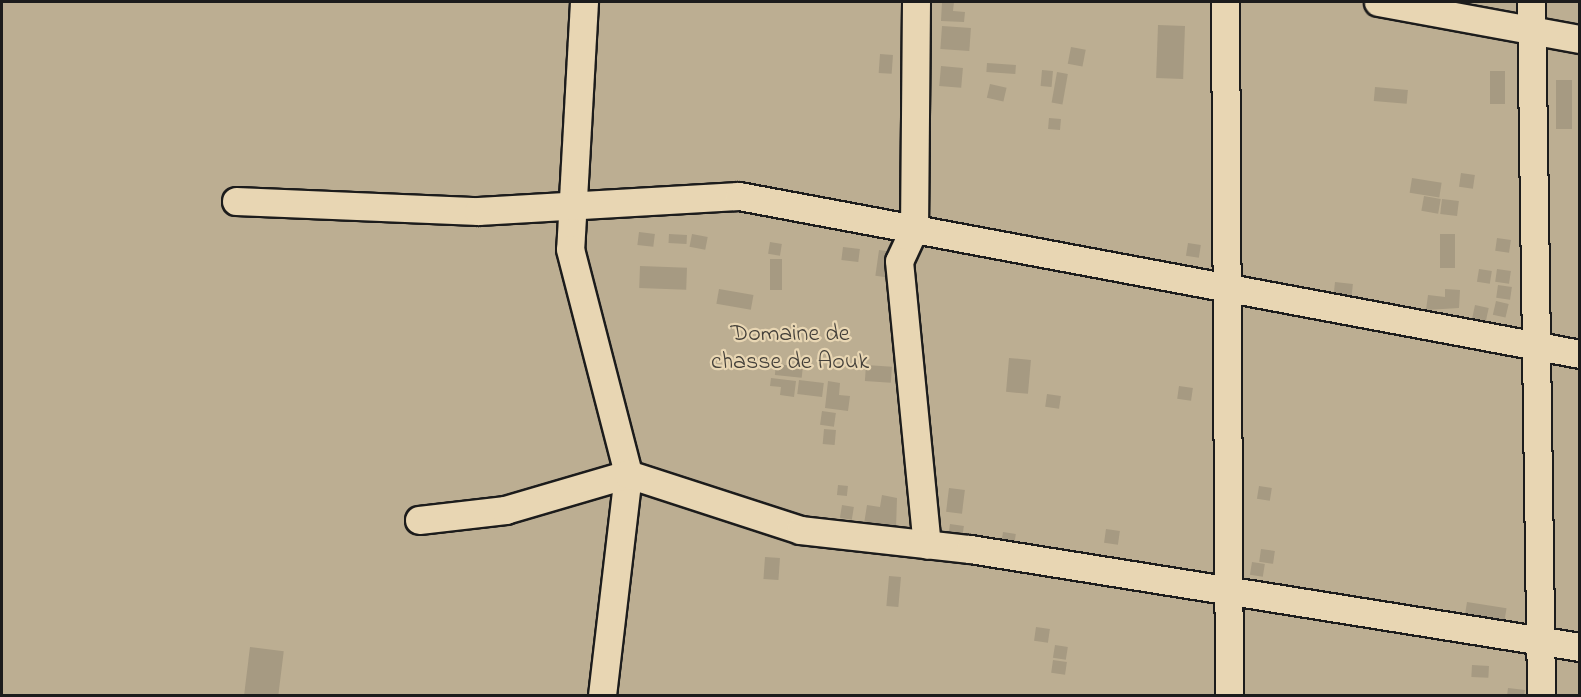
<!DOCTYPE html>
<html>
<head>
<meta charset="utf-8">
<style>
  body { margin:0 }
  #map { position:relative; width:1581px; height:697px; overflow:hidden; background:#dccbaa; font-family:"Indie Flower",sans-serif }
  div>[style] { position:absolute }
  .green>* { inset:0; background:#bcae92; transform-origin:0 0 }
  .building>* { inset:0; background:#a69a82; transform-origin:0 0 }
  .roads { filter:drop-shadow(2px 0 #1c1c1c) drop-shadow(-2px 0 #1c1c1c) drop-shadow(0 2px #1c1c1c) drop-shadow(0 -2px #1c1c1c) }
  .minor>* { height:27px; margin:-13.5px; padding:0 13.5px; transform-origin:13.5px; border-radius:13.5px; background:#e8d6b3 }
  span { translate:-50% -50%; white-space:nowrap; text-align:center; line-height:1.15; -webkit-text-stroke:4.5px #e8d6b3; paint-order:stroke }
  .park-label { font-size:24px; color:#44403a }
  .frame { position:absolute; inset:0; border:3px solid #1c1c1c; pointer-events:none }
</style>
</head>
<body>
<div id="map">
  <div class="green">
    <div style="left:2px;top:2px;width:1577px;height:693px"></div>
  </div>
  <div class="building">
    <div style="clip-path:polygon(942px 2px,954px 2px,953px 11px,965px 12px,964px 22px,941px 21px)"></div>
    <div style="left:1158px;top:25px;width:27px;height:53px;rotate:2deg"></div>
    <div style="left:942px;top:26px;width:29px;height:23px;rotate:4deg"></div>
    <div style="left:1071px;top:47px;width:15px;height:17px;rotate:11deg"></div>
    <div style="left:880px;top:54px;width:13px;height:19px;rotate:4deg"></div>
    <div style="left:987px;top:63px;width:29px;height:9px;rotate:4deg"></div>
    <div style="left:941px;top:66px;width:22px;height:20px;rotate:5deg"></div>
    <div style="left:1042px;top:70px;width:11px;height:16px;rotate:5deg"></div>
    <div style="left:1490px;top:71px;width:15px;height:33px"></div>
    <div style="left:1057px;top:72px;width:11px;height:31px;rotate:10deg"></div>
    <div style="left:1556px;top:80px;width:16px;height:49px"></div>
    <div style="left:990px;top:84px;width:17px;height:14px;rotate:13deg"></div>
    <div style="left:1375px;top:87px;width:33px;height:14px;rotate:5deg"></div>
    <div style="left:1049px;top:118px;width:12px;height:11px;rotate:5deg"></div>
    <div style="left:1461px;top:173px;width:14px;height:14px;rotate:8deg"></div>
    <div style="left:1412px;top:178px;width:30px;height:15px;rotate:9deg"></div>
    <div style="left:1424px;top:196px;width:17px;height:15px;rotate:10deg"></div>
    <div style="left:1442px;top:199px;width:17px;height:15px;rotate:7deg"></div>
    <div style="left:639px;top:232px;width:16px;height:13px;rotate:7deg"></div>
    <div style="left:669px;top:234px;width:18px;height:9px;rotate:3deg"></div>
    <div style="left:692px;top:234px;width:16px;height:13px;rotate:11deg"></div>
    <div style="left:1440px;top:234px;width:15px;height:34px"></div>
    <div style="left:1497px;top:238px;width:14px;height:13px;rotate:8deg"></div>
    <div style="left:770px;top:242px;width:12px;height:12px;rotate:9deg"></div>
    <div style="left:1188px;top:243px;width:13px;height:13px;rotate:9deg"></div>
    <div style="left:843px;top:247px;width:17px;height:13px;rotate:7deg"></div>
    <div style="left:879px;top:250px;width:15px;height:26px;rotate:8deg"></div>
    <div style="left:770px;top:259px;width:12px;height:31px"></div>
    <div style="left:640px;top:266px;width:47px;height:22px;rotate:2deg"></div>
    <div style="left:1479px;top:269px;width:13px;height:13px;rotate:9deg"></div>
    <div style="left:1497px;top:269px;width:14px;height:13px;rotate:8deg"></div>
    <div style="left:1335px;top:282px;width:18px;height:14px;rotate:6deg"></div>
    <div style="left:1498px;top:285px;width:14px;height:13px;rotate:8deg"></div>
    <div style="left:719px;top:289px;width:35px;height:15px;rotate:10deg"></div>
    <div style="clip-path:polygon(1445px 289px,1460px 290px,1459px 308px,1426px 310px,1428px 295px,1445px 297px)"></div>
    <div style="left:1496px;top:301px;width:13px;height:14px;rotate:13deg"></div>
    <div style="left:1475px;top:305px;width:14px;height:14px;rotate:12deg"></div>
    <div style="left:1009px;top:358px;width:22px;height:34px;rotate:5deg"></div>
    <div style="left:776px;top:364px;width:27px;height:11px;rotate:6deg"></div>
    <div style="left:866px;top:365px;width:26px;height:16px;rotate:4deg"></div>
    <div style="clip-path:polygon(771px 378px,796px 381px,794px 397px,780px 395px,781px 387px,770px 386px)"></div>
    <div style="left:799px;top:380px;width:25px;height:14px;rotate:7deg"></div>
    <div style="clip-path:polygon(828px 381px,840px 383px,839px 395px,850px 396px,848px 411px,825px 408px)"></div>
    <div style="left:1179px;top:386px;width:14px;height:13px;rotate:8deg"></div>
    <div style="left:1047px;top:394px;width:14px;height:13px;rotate:8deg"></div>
    <div style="left:822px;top:411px;width:14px;height:14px;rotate:8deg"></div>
    <div style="left:824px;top:429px;width:12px;height:15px;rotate:5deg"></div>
    <div style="left:838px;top:485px;width:10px;height:10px;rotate:6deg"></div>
    <div style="left:1259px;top:486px;width:13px;height:13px;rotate:9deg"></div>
    <div style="left:949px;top:488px;width:16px;height:24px;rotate:7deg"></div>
    <div style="clip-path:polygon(882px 495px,897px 498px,896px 529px,864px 524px,867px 505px,880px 507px)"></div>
    <div style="left:842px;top:505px;width:12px;height:13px;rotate:9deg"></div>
    <div style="left:950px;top:524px;width:14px;height:18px;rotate:8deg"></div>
    <div style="left:1106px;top:529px;width:14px;height:14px;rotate:8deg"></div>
    <div style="left:1003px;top:532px;width:13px;height:13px;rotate:9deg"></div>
    <div style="left:1261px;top:549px;width:14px;height:13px;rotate:8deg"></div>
    <div style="left:765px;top:557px;width:15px;height:22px;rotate:4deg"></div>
    <div style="left:1252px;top:562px;width:13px;height:13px;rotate:9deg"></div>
    <div style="left:889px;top:576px;width:12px;height:30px;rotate:5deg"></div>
    <div style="left:1467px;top:602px;width:40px;height:19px;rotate:9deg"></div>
    <div style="left:1036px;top:627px;width:14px;height:14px;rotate:8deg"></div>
    <div style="left:1055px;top:645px;width:13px;height:13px;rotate:9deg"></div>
    <div style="left:250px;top:647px;width:34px;height:49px;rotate:7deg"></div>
    <div style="left:1053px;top:660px;width:14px;height:13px;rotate:8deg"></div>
    <div style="left:1472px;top:665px;width:17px;height:12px;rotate:3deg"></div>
    <div style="clip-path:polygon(1508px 688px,1525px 690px,1524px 696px,1507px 696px)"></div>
  </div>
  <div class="roads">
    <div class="minor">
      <div style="left:584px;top:2px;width:247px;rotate:93.2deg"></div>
      <div style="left:570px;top:249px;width:232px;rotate:75.5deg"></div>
      <div style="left:628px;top:474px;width:224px;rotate:96.7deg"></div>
      <div style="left:916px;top:2px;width:227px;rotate:90.5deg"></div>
      <div style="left:914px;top:229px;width:35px;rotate:115deg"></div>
      <div style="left:899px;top:261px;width:285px;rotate:84.4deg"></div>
      <div style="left:1225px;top:2px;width:694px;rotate:89.67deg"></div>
      <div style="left:1378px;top:2px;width:205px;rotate:10.4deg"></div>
      <div style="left:1531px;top:2px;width:694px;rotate:89.17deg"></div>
      <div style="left:236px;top:201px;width:242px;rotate:2.4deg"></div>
      <div style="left:478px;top:211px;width:261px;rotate:-3.3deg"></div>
      <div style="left:739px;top:196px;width:856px;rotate:10.64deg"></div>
      <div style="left:419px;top:520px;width:87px;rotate:-6.6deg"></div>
      <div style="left:505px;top:510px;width:128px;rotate:-16.3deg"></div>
      <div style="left:628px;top:474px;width:181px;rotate:18deg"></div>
      <div style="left:800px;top:530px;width:171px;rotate:6.4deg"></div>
      <div style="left:970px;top:549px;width:618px;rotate:9.13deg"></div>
    </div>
  </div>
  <div class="park-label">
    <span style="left:790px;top:349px">Domaine de<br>chasse de Aouk</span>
  </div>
  <div class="frame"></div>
</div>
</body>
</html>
